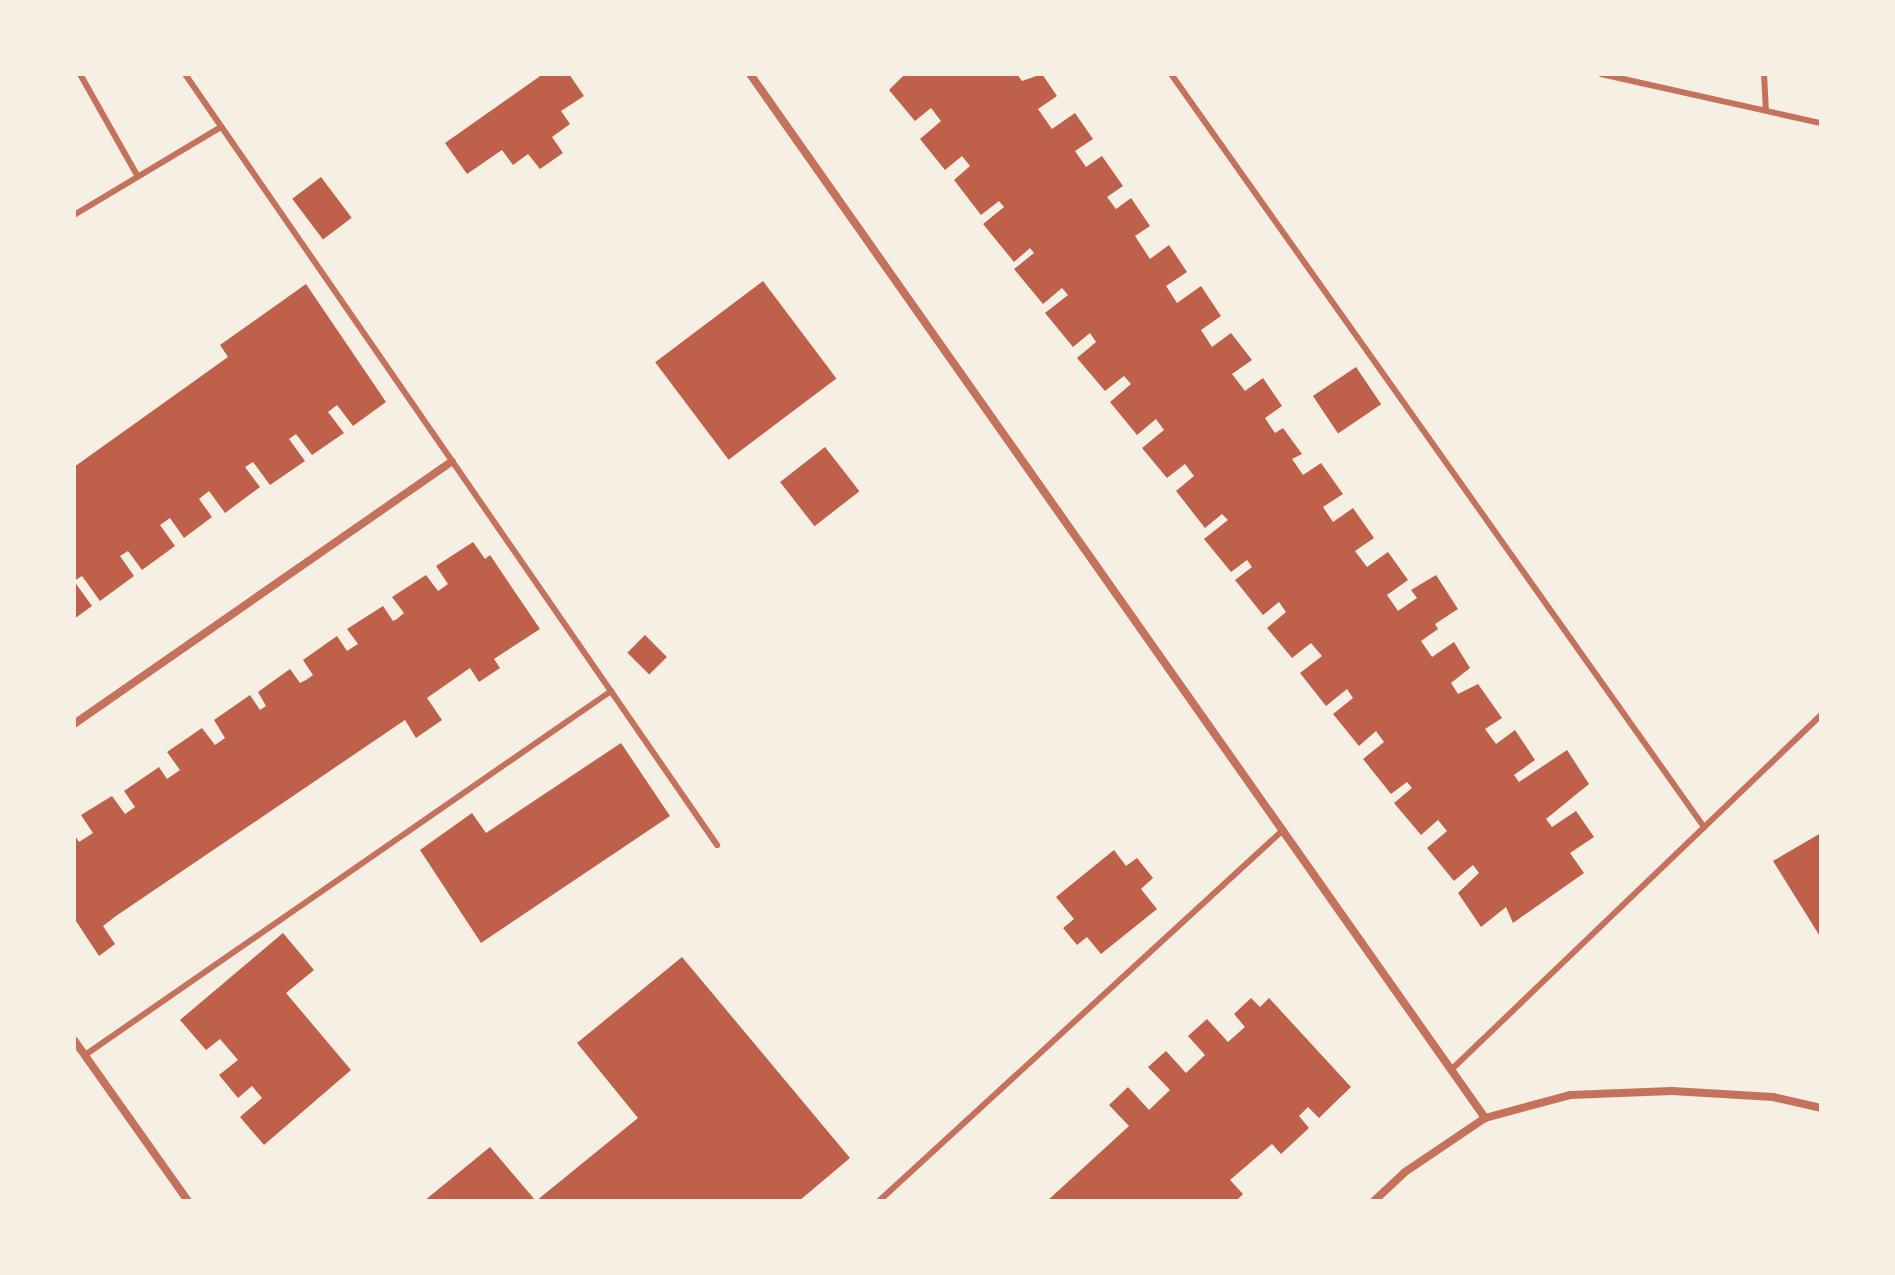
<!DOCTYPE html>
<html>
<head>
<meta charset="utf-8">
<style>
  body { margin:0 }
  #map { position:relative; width:1895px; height:1275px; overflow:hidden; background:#f6efe4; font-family:Commissioner,sans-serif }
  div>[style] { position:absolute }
  .building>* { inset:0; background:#bf614a; transform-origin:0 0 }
  .service>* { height:6px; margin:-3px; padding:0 3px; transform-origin:3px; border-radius:3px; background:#c5725c }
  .minor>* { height:8px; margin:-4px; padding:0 4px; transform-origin:4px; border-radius:4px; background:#c5725c }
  span { translate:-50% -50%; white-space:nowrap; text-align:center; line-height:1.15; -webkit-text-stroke:6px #f6efe4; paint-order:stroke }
  .frame { position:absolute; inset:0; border:76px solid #f6efe4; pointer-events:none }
</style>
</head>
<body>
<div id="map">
  <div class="building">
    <div style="clip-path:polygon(543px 74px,569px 74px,584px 96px,561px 111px,570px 124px,552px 137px,563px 153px,540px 169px,528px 154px,513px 165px,502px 150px,467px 174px,445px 143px)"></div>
    <div style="clip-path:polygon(905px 74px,1017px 74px,1022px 81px,1042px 74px,1057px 96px,1038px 109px,1052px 129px,1075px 113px,1093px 139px,1075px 151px,1086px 167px,1102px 156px,1123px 186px,1107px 197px,1116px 209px,1131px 198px,1150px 226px,1135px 236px,1150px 259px,1169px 245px,1187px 272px,1166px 286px,1177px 303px,1201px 286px,1221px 316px,1201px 330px,1212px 347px,1231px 333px,1252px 360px,1232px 374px,1245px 391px,1263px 378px,1282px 406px,1265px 418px,1275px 433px,1283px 428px,1302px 454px,1292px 459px,1303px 475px,1321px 463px,1343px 494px,1323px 507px,1333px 522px,1353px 508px,1374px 538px,1355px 551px,1367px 567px,1388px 552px,1408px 580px,1387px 595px,1398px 611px,1417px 598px,1411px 590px,1436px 575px,1458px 609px,1435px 624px,1438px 629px,1421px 641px,1432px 657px,1454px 642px,1470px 668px,1451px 683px,1458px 694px,1478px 684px,1502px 718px,1485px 729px,1496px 744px,1515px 730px,1535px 760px,1514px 775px,1519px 782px,1567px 750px,1589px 784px,1546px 819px,1552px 827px,1576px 811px,1594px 837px,1570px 853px,1584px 873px,1513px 923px,1506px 907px,1481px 927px,1458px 893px,1479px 873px,1473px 865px,1454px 881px,1427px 848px,1447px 831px,1438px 820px,1421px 835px,1394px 803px,1412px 788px,1407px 782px,1391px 794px,1363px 759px,1384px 742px,1376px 731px,1359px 746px,1333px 714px,1353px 698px,1347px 689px,1326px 706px,1300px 673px,1322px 656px,1311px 643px,1292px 658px,1267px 628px,1286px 612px,1279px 602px,1263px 615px,1235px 580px,1252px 567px,1247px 560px,1231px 572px,1204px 539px,1228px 520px,1222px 514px,1205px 528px,1176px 491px,1194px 476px,1185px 464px,1167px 478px,1142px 448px,1164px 430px,1156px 419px,1137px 435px,1110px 402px,1131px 384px,1124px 376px,1105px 391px,1077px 358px,1096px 342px,1090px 333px,1073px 347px,1045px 313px,1068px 295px,1062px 288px,1043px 304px,1014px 269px,1034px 253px,1030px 248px,1014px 262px,983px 224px,1004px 207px,999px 201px,981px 215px,954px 180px,970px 166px,962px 156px,945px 170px,920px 139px,941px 121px,931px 108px,915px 121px,889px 90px)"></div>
    <div style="left:321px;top:177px;width:51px;height:36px;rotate:53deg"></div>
    <div style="left:763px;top:281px;width:122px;height:135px;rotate:53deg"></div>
    <div style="clip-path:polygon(306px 284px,386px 402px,353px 426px,337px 405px,328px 412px,344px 433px,312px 455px,296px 434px,289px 439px,305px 461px,270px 485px,253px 462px,245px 467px,260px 487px,225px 513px,209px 491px,199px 499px,212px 517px,184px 538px,170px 518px,160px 525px,175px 546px,142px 570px,128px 551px,120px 556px,134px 576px,100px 601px,82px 576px,74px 581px,92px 606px,74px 619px,74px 467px,228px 357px,220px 345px)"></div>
    <div style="left:1356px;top:367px;width:45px;height:52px;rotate:56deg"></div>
    <div style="left:825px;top:447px;width:56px;height:57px;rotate:52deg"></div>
    <div style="clip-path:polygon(473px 542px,485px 559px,490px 555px,540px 629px,494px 659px,500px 668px,479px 682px,470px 668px,427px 698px,442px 720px,416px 738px,405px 720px,116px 916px,103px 926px,115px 944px,99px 956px,74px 918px,74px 834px,79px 842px,93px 833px,81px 815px,112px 796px,125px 814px,135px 807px,124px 791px,159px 767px,167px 779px,180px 770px,167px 752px,202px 728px,215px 745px,225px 738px,214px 720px,250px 695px,260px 710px,266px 706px,258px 692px,290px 669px,300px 683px,306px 680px,313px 675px,303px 660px,337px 636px,347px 651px,358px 644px,347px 629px,383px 606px,393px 621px,397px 619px,404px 613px,392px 597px,426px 575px,438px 591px,444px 587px,448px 584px,436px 566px)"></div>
    <div style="left:645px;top:635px;width:31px;height:25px;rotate:45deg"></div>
    <div style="clip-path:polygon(621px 743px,670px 816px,481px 943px,420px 850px,472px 813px,486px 833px)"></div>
    <div style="clip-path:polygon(1821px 833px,1821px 938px,1773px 861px)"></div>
    <div style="clip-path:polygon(1114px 850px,1126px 866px,1137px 858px,1153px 878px,1141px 889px,1157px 909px,1101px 954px,1087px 937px,1077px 945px,1063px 928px,1074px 919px,1056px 897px)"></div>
    <div style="clip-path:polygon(283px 933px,314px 970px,286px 993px,351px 1070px,264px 1145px,240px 1117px,262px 1098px,252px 1086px,238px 1098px,219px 1075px,238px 1060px,220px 1039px,206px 1050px,180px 1020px)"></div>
    <div style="clip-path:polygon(682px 957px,850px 1158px,799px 1201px,536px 1201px,638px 1118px,577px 1043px)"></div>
    <div style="clip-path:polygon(1251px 998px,1260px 1007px,1269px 998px,1351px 1087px,1319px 1118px,1308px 1107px,1299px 1116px,1309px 1128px,1281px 1154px,1272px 1144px,1230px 1180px,1243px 1194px,1236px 1201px,1047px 1201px,1129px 1126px,1109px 1105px,1128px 1087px,1149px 1110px,1170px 1090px,1148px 1067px,1166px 1051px,1186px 1073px,1205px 1055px,1188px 1036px,1207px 1019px,1228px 1042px,1245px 1027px,1234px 1014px)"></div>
    <div style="clip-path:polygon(490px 1147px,536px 1201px,424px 1201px)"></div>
  </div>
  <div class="service">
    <div style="left:80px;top:74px;width:116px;rotate:60.6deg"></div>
    <div style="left:185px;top:74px;width:937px;rotate:55.39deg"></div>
    <div style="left:1171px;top:74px;width:923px;rotate:54.71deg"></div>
    <div style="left:1601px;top:74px;width:225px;rotate:12.6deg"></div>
    <div style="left:1764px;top:74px;width:35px;rotate:87deg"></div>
    <div style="left:74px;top:215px;width:171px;rotate:-30.9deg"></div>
    <div style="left:85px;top:1055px;width:640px;rotate:-34.68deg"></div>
    <div style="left:1452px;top:1069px;width:511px;rotate:-43.81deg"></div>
    <div style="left:879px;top:1201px;width:549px;rotate:-42.56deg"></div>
  </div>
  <div class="minor">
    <div style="left:750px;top:74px;width:1277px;rotate:54.85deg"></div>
    <div style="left:74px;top:724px;width:460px;rotate:-34.8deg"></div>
    <div style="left:74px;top:1040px;width:197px;rotate:54.7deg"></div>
    <div style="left:1374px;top:1201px;width:42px;rotate:-43.1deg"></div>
    <div style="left:1405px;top:1172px;width:97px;rotate:-34deg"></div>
    <div style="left:1485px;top:1118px;width:88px;rotate:-15.1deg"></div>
    <div style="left:1570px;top:1095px;width:102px;rotate:-2.2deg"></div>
    <div style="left:1672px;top:1091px;width:101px;rotate:3.4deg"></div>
    <div style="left:1773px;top:1097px;width:49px;rotate:12.9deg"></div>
  </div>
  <div class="frame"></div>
</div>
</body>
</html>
